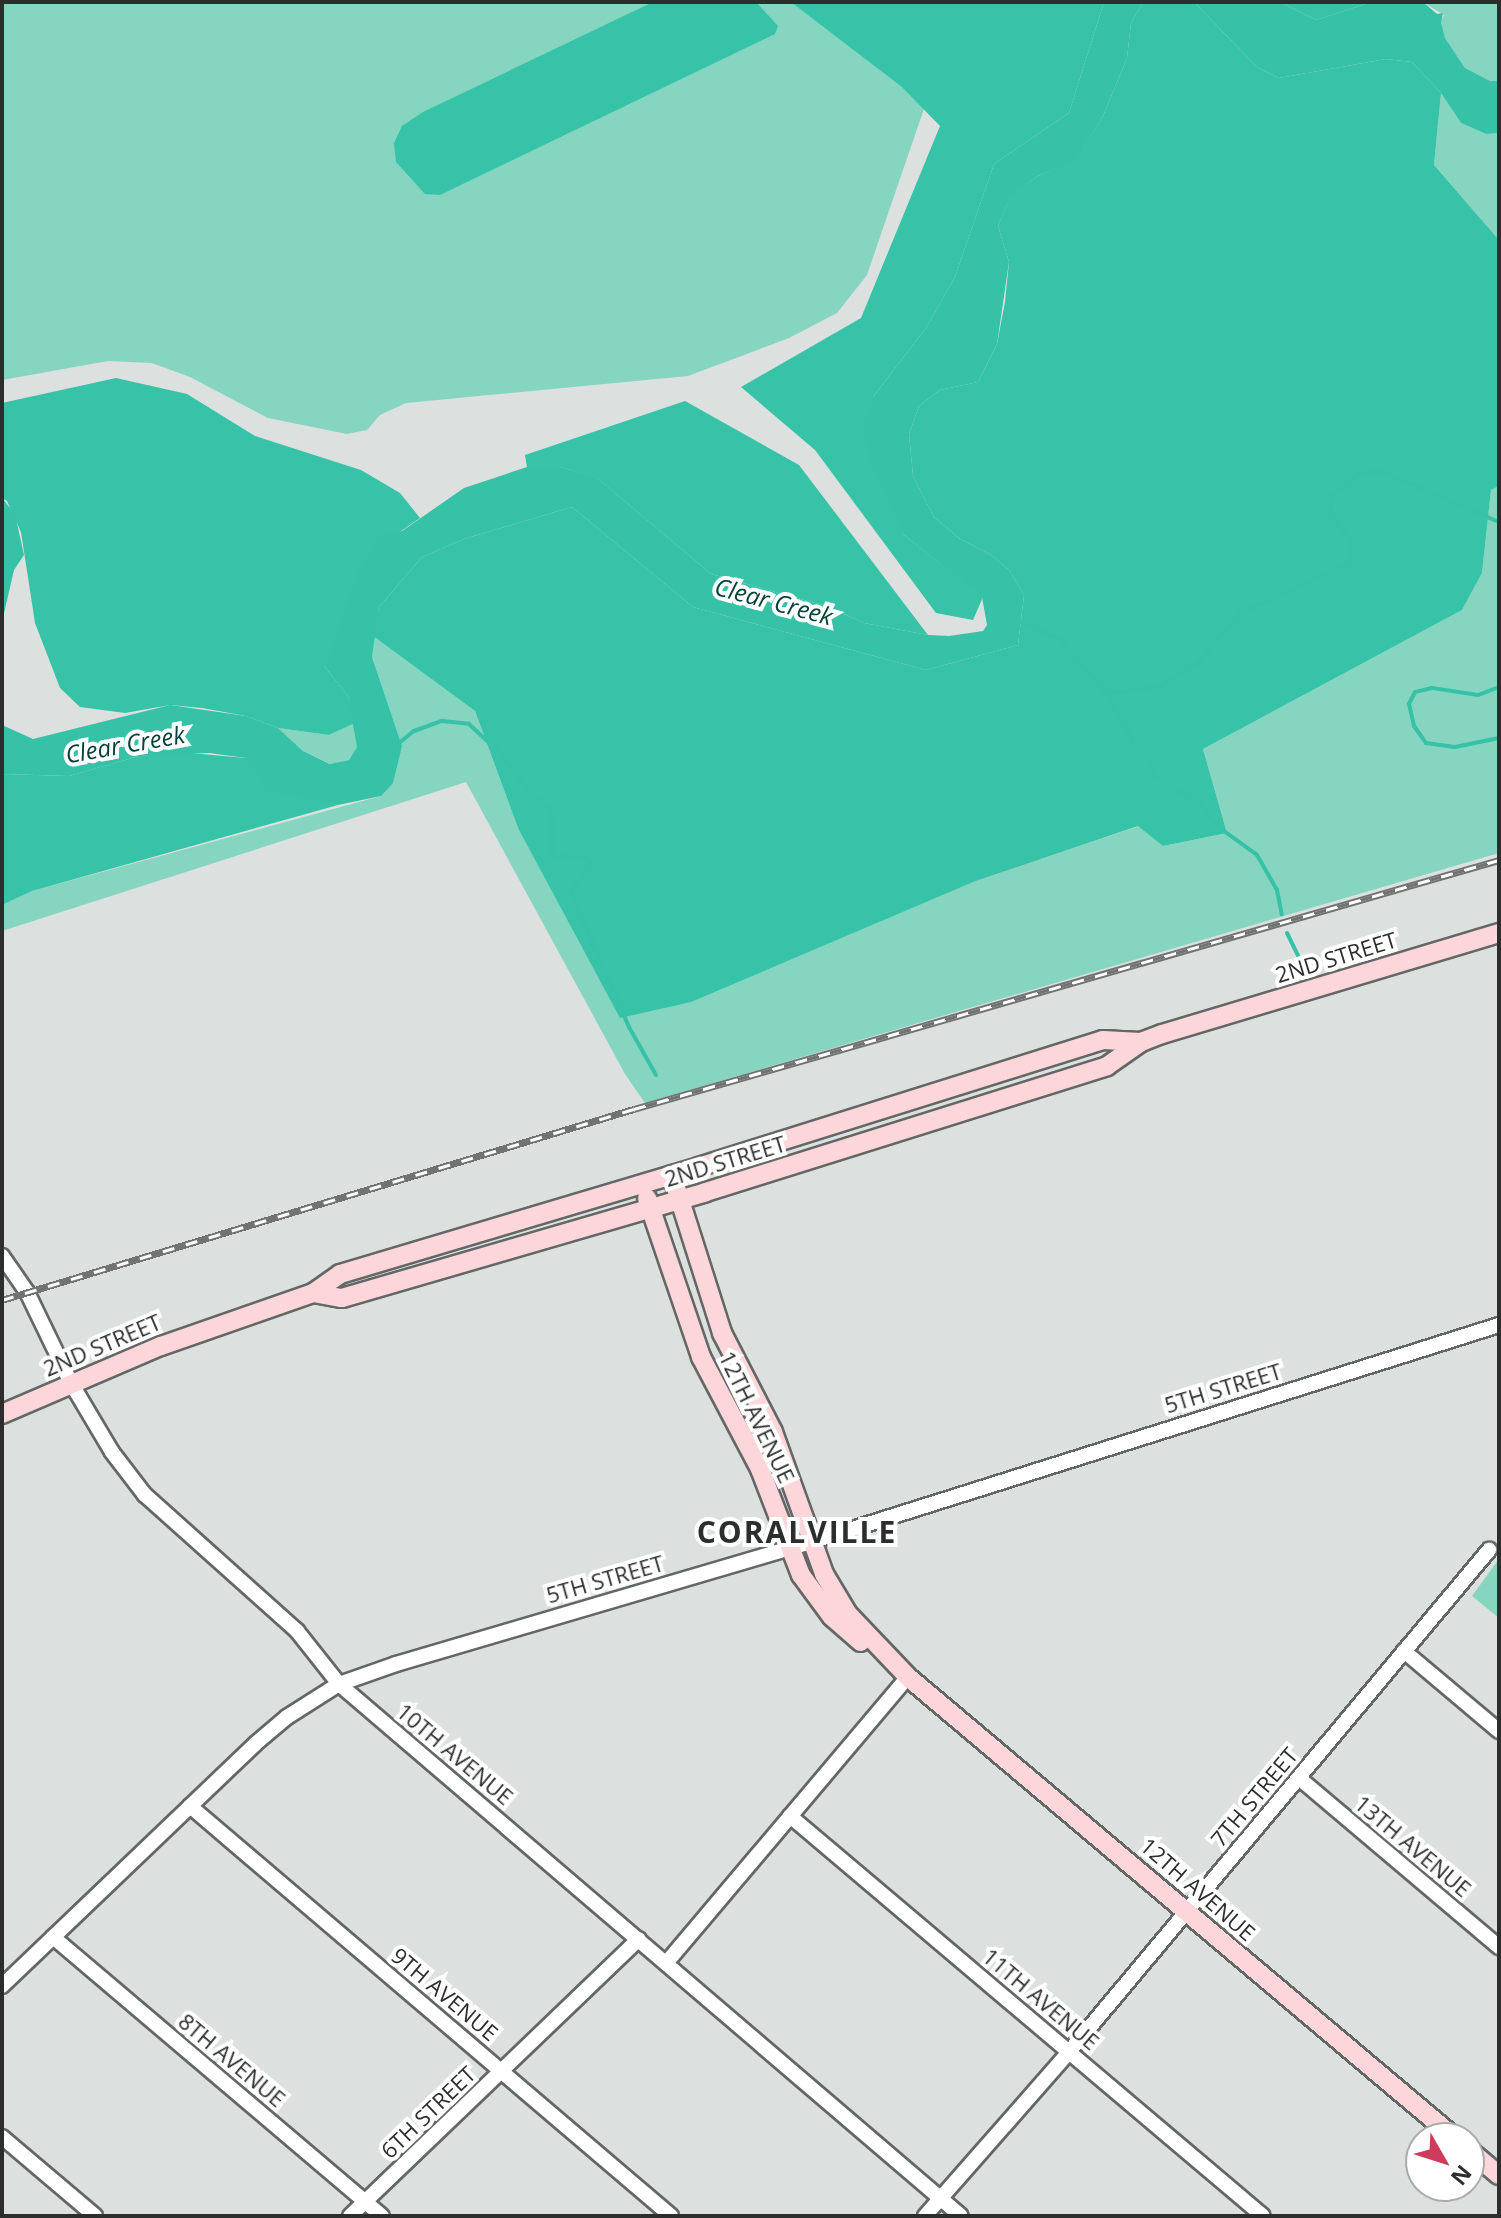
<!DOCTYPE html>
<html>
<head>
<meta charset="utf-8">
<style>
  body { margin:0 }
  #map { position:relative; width:1501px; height:2218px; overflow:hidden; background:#dce0de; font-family:"Open Sans",sans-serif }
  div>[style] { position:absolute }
  .green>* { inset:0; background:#85d5c1 }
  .forest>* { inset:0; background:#37c3a7 }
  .water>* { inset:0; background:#36c2a6 }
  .stream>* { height:4px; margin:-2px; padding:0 2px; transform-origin:2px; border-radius:2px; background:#36c2a6 }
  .roads { filter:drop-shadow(2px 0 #636766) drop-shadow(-2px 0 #636766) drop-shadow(0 2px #636766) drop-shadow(0 -2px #636766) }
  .minor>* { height:14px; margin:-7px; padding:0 7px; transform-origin:7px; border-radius:7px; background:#fff }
  .major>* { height:18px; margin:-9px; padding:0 9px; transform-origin:9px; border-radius:9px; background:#fdd6d9 }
  .rail>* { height:7px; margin-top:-3.5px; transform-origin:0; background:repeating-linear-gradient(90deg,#fff 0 12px,#717372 0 24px); box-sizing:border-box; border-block:2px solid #717372 }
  span { translate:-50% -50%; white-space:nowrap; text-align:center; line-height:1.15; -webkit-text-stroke:8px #fff; paint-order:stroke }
  .street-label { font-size:22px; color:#2c2e2d }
  .water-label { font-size:24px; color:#054338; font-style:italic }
  .district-label { font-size:30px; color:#2c2e2d; font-weight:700; letter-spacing:2px }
  .frame { position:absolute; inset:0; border:4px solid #2c2e2d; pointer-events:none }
  .north { position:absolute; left:1405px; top:2122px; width:80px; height:80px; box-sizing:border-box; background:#fff; border:2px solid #ababab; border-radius:50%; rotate:129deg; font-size:22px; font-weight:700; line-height:32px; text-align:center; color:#2c2e2d }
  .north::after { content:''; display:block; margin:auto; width:28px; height:36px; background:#cc3c5b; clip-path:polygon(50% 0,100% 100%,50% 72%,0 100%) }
</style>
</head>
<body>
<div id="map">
  <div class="green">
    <div style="clip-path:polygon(2px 2px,879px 2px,939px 65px,867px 275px,837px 313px,789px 338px,688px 376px,406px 403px,380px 415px,367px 430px,347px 434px,268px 418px,190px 377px,152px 363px,108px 361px,2px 380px)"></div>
    <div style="clip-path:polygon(1423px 2px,1499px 2px,1499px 81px,1490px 81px,1465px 68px,1445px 38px,1440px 23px,1444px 15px)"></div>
    <div style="clip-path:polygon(1441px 93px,1461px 123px,1486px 134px,1499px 133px,1499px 240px,1434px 165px)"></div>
    <div style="clip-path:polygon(1499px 486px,1499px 853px,645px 1103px,625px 1074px,466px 782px,2px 931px,2px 905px,32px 891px,381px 796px,402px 746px,372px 657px,373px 636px,475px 711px,518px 828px,973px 882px,1139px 826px,1163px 846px,1227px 833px,1203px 749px,1462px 610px,1482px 573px,1491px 490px)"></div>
    <div style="clip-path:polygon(355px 723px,357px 747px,349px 760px,331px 764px,303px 751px,278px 728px,329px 735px)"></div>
    <div style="clip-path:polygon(1499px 1559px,1499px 1618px,1472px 1596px)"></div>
  </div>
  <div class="forest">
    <div style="clip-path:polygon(653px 2px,756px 2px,778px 26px,775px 34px,440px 195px,425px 194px,396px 162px,394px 143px,402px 126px,423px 112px)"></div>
    <div style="clip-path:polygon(791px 2px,1104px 2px,1069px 113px,994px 164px,955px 277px,926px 328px,873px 397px,903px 534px,983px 597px,973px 620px,936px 613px,815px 450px,741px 387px,861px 318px,940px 126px,902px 87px)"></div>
    <div style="clip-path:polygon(1143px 2px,1194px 2px,1257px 67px,1279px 78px,1386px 59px,1412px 62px,1441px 93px,1434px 165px,1499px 240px,1499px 486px,1491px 490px,1482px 573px,1462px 610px,1203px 749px,1227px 833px,1163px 846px,1138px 826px,973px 882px,691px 1002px,620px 1018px,518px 828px,475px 711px,373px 636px,379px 607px,422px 557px,464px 539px,572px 507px,693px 607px,926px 670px,1018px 645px,1024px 595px,1009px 570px,991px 555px,960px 539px,934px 517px,913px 476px,909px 434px,919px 406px,940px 390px,978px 382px,997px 344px,1005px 302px,1009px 262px,998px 226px,1011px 194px,1038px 176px,1076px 159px,1103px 116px,1127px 58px,1131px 23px)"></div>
    <div style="clip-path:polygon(1280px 2px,1372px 2px,1316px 20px)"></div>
    <div style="clip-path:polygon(116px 378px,187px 394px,255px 436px,361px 470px,400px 493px,420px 518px,401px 531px,325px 667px,348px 696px,355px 723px,329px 735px,278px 728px,246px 716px,202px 708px,170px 705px,125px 713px,80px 707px,60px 688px,35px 623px,21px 532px,7px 501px,2px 498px,2px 403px)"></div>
    <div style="clip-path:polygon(685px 401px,799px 465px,928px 635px,864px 623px,826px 606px,711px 574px,597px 478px,560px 467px,527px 467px,525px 455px)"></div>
    <div style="clip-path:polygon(179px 752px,246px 758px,307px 797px,338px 805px,32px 891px,2px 905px,2px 774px,69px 776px,139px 756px)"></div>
  </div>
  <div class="water">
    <div style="clip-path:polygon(1104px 2px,1143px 2px,1131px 23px,1127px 58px,1103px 116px,1076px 160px,1038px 176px,1011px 195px,998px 226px,1009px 262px,997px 344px,978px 382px,940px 390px,919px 406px,909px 434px,913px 476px,934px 517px,960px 539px,991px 555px,1009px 570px,1024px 595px,1018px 645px,926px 670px,693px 607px,572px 507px,464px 539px,422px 557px,379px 607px,372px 657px,402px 746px,393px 783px,381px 796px,338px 805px,266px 790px,246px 758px,209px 753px,139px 756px,69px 776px,2px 774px,2px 725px,33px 739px,170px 705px,246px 716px,278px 728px,303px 751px,330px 764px,349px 760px,357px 747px,348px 696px,325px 667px,357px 575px,379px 535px,402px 531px,464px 488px,527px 467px,560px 467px,596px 477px,711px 574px,826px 606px,864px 623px,928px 635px,949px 636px,983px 631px,987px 625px,982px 597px,903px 534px,870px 463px,863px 426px,873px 397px,926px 328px,955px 277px,994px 164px,1069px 113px)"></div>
    <div style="clip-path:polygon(1194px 2px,1280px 2px,1316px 20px,1372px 2px,1423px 2px,1437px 14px,1443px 13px,1441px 23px,1445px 38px,1465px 68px,1490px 81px,1499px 81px,1499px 133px,1486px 134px,1461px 123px,1441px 93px,1412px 62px,1386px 59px,1279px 78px,1257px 67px)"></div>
    <div style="clip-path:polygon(2px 498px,15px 514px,24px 555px,14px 570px,2px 622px)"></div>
  </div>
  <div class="stream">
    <div style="left:1019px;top:622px;width:41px;rotate:21.5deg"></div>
    <div style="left:1057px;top:637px;width:76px;rotate:48.7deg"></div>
    <div style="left:1107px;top:694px;width:55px;rotate:-8.4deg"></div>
    <div style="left:1161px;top:686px;width:45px;rotate:-32.3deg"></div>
    <div style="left:1199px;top:662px;width:64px;rotate:-50.1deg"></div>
    <div style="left:1240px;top:613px;width:119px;rotate:-24.4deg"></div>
    <div style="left:1348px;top:564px;width:22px;rotate:-80deg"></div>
    <div style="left:1352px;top:542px;width:35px;rotate:-127deg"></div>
    <div style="left:1331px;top:514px;width:18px;rotate:-90deg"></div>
    <div style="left:1331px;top:496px;width:35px;rotate:-39deg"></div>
    <div style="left:1358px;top:474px;width:23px;rotate:-7deg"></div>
    <div style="left:1381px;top:471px;width:129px;rotate:23.4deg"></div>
    <div style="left:1499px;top:687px;width:22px;rotate:159deg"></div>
    <div style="left:1478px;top:695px;width:47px;rotate:-171.3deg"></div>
    <div style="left:1432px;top:688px;width:17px;rotate:167deg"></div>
    <div style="left:1415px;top:692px;width:13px;rotate:117deg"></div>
    <div style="left:1409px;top:704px;width:23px;rotate:77deg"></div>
    <div style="left:1414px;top:726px;width:21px;rotate:55deg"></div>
    <div style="left:1426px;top:743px;width:29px;rotate:8deg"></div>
    <div style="left:1455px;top:747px;width:45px;rotate:-11.6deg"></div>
    <div style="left:1107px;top:694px;width:55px;rotate:62deg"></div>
    <div style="left:1133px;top:743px;width:21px;rotate:43deg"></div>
    <div style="left:1148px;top:757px;width:19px;rotate:72deg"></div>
    <div style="left:1154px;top:775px;width:55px;rotate:33.1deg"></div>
    <div style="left:1200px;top:805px;width:27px;rotate:51deg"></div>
    <div style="left:1217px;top:826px;width:49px;rotate:35.9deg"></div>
    <div style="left:1257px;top:855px;width:40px;rotate:60.3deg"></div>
    <div style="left:1277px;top:890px;width:25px;rotate:79deg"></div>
    <div style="left:399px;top:743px;width:19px;rotate:-39deg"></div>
    <div style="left:414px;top:731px;width:30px;rotate:-20deg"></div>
    <div style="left:442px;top:721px;width:27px;rotate:6deg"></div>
    <div style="left:469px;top:724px;width:44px;rotate:43.2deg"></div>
    <div style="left:501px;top:754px;width:44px;rotate:53.4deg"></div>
    <div style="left:527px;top:789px;width:31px;rotate:40deg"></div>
    <div style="left:551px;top:809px;width:47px;rotate:87.6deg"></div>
    <div style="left:553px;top:856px;width:30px;rotate:2deg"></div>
    <div style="left:583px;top:857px;width:9px;rotate:41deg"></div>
    <div style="left:590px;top:863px;width:36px;rotate:122deg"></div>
    <div style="left:571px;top:893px;width:146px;rotate:66.6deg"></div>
    <div style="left:629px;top:1027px;width:55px;rotate:60.6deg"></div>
    <div style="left:1287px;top:933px;width:28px;rotate:64deg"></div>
  </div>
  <div class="roads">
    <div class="minor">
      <div style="left:2px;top:1256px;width:44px;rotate:55.2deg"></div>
      <div style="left:27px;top:1292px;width:101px;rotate:64.2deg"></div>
      <div style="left:71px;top:1383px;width:80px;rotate:59.3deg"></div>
      <div style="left:112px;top:1452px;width:54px;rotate:52.5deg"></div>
      <div style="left:145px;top:1495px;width:204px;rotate:41.8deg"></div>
      <div style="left:297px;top:1631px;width:68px;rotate:51.6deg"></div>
      <div style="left:339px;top:1684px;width:818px;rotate:40.54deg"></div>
      <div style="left:1404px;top:1651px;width:124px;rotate:40.1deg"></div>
      <div style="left:1299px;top:1778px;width:262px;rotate:40.2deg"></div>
      <div style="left:190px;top:1806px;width:632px;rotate:40.44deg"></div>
      <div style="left:790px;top:1816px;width:619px;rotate:40.22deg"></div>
      <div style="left:53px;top:1937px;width:431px;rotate:40.3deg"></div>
      <div style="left:667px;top:1962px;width:373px;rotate:-49.8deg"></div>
      <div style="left:2px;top:1986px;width:350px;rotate:-43.7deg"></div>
      <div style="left:255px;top:1744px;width:42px;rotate:-40.2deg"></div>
      <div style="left:287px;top:1717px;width:62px;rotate:-32.4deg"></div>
      <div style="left:339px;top:1684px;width:60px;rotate:-19.3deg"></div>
      <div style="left:396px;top:1664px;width:436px;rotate:-16.4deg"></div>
      <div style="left:814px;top:1541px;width:718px;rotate:-17.5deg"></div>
      <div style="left:2px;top:2137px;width:122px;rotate:40.3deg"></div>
      <div style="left:350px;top:2216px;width:400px;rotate:-43.8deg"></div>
      <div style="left:925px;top:2216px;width:218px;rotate:-48.7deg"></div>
      <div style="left:1069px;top:2052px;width:655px;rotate:-50.08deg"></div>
    </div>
    <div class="major">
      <div style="left:672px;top:1175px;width:166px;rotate:72.4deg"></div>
      <div style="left:722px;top:1333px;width:111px;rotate:62.7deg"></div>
      <div style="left:773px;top:1432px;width:151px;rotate:70.2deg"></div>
      <div style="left:824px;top:1574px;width:47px;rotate:59deg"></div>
      <div style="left:848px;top:1614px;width:87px;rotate:46.4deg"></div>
      <div style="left:908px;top:1677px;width:715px;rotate:40.12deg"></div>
      <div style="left:647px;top:1198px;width:168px;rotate:71.2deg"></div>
      <div style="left:701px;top:1357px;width:127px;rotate:62.2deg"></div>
      <div style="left:760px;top:1469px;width:114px;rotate:68.9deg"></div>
      <div style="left:801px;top:1575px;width:52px;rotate:53.6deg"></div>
      <div style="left:832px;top:1617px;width:38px;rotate:41deg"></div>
      <div style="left:313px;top:1293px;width:29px;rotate:10deg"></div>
      <div style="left:342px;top:1298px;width:379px;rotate:-16.2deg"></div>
      <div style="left:706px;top:1192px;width:420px;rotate:-17.4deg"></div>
      <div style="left:1107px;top:1066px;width:42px;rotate:-35.2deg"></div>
      <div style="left:1141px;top:1042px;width:22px;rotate:-21deg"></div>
      <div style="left:1162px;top:1034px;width:352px;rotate:-16.7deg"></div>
      <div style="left:2px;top:1414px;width:173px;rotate:-23.2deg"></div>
      <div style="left:161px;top:1346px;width:161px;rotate:-19.2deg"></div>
      <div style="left:313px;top:1293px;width:33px;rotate:-35deg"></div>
      <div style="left:340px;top:1274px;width:374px;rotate:-16.6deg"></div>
      <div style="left:698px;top:1167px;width:424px;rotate:-17.4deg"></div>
      <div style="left:1103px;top:1040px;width:38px;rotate:3deg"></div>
      <div style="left:1469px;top:2150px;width:39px;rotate:40deg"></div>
    </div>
  </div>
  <div class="rail">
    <div style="left:2px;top:1300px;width:660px;rotate:-16.82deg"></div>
    <div style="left:634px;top:1109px;width:900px;rotate:-16.06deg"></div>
  </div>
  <div class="street-label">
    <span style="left:1336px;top:957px;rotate:-17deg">2ND STREET</span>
    <span style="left:725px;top:1161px;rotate:-17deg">2ND STREET</span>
    <span style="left:102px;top:1345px;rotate:-23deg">2ND STREET</span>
    <span style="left:1223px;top:1388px;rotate:-17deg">5TH STREET</span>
    <span style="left:757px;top:1417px;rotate:64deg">12TH AVENUE</span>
    <span style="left:605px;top:1579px;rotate:-16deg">5TH STREET</span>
    <span style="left:455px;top:1754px;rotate:40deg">10TH AVENUE</span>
    <span style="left:1254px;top:1797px;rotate:-50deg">7TH STREET</span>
    <span style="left:1413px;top:1846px;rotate:40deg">13TH AVENUE</span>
    <span style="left:1198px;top:1889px;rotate:41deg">12TH AVENUE</span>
    <span style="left:445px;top:1994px;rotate:40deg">9TH AVENUE</span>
    <span style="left:1041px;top:1999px;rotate:40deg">11TH AVENUE</span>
    <span style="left:232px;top:2060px;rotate:40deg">8TH AVENUE</span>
    <span style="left:428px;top:2112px;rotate:-44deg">6TH STREET</span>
  </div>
  <div class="water-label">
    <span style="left:774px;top:601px;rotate:15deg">Clear Creek</span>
    <span style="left:125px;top:744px;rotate:-10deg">Clear Creek</span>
  </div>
  <div class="district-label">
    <span style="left:797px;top:1532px">CORALVILLE</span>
  </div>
  <div class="frame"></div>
  <div class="north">N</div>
</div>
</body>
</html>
